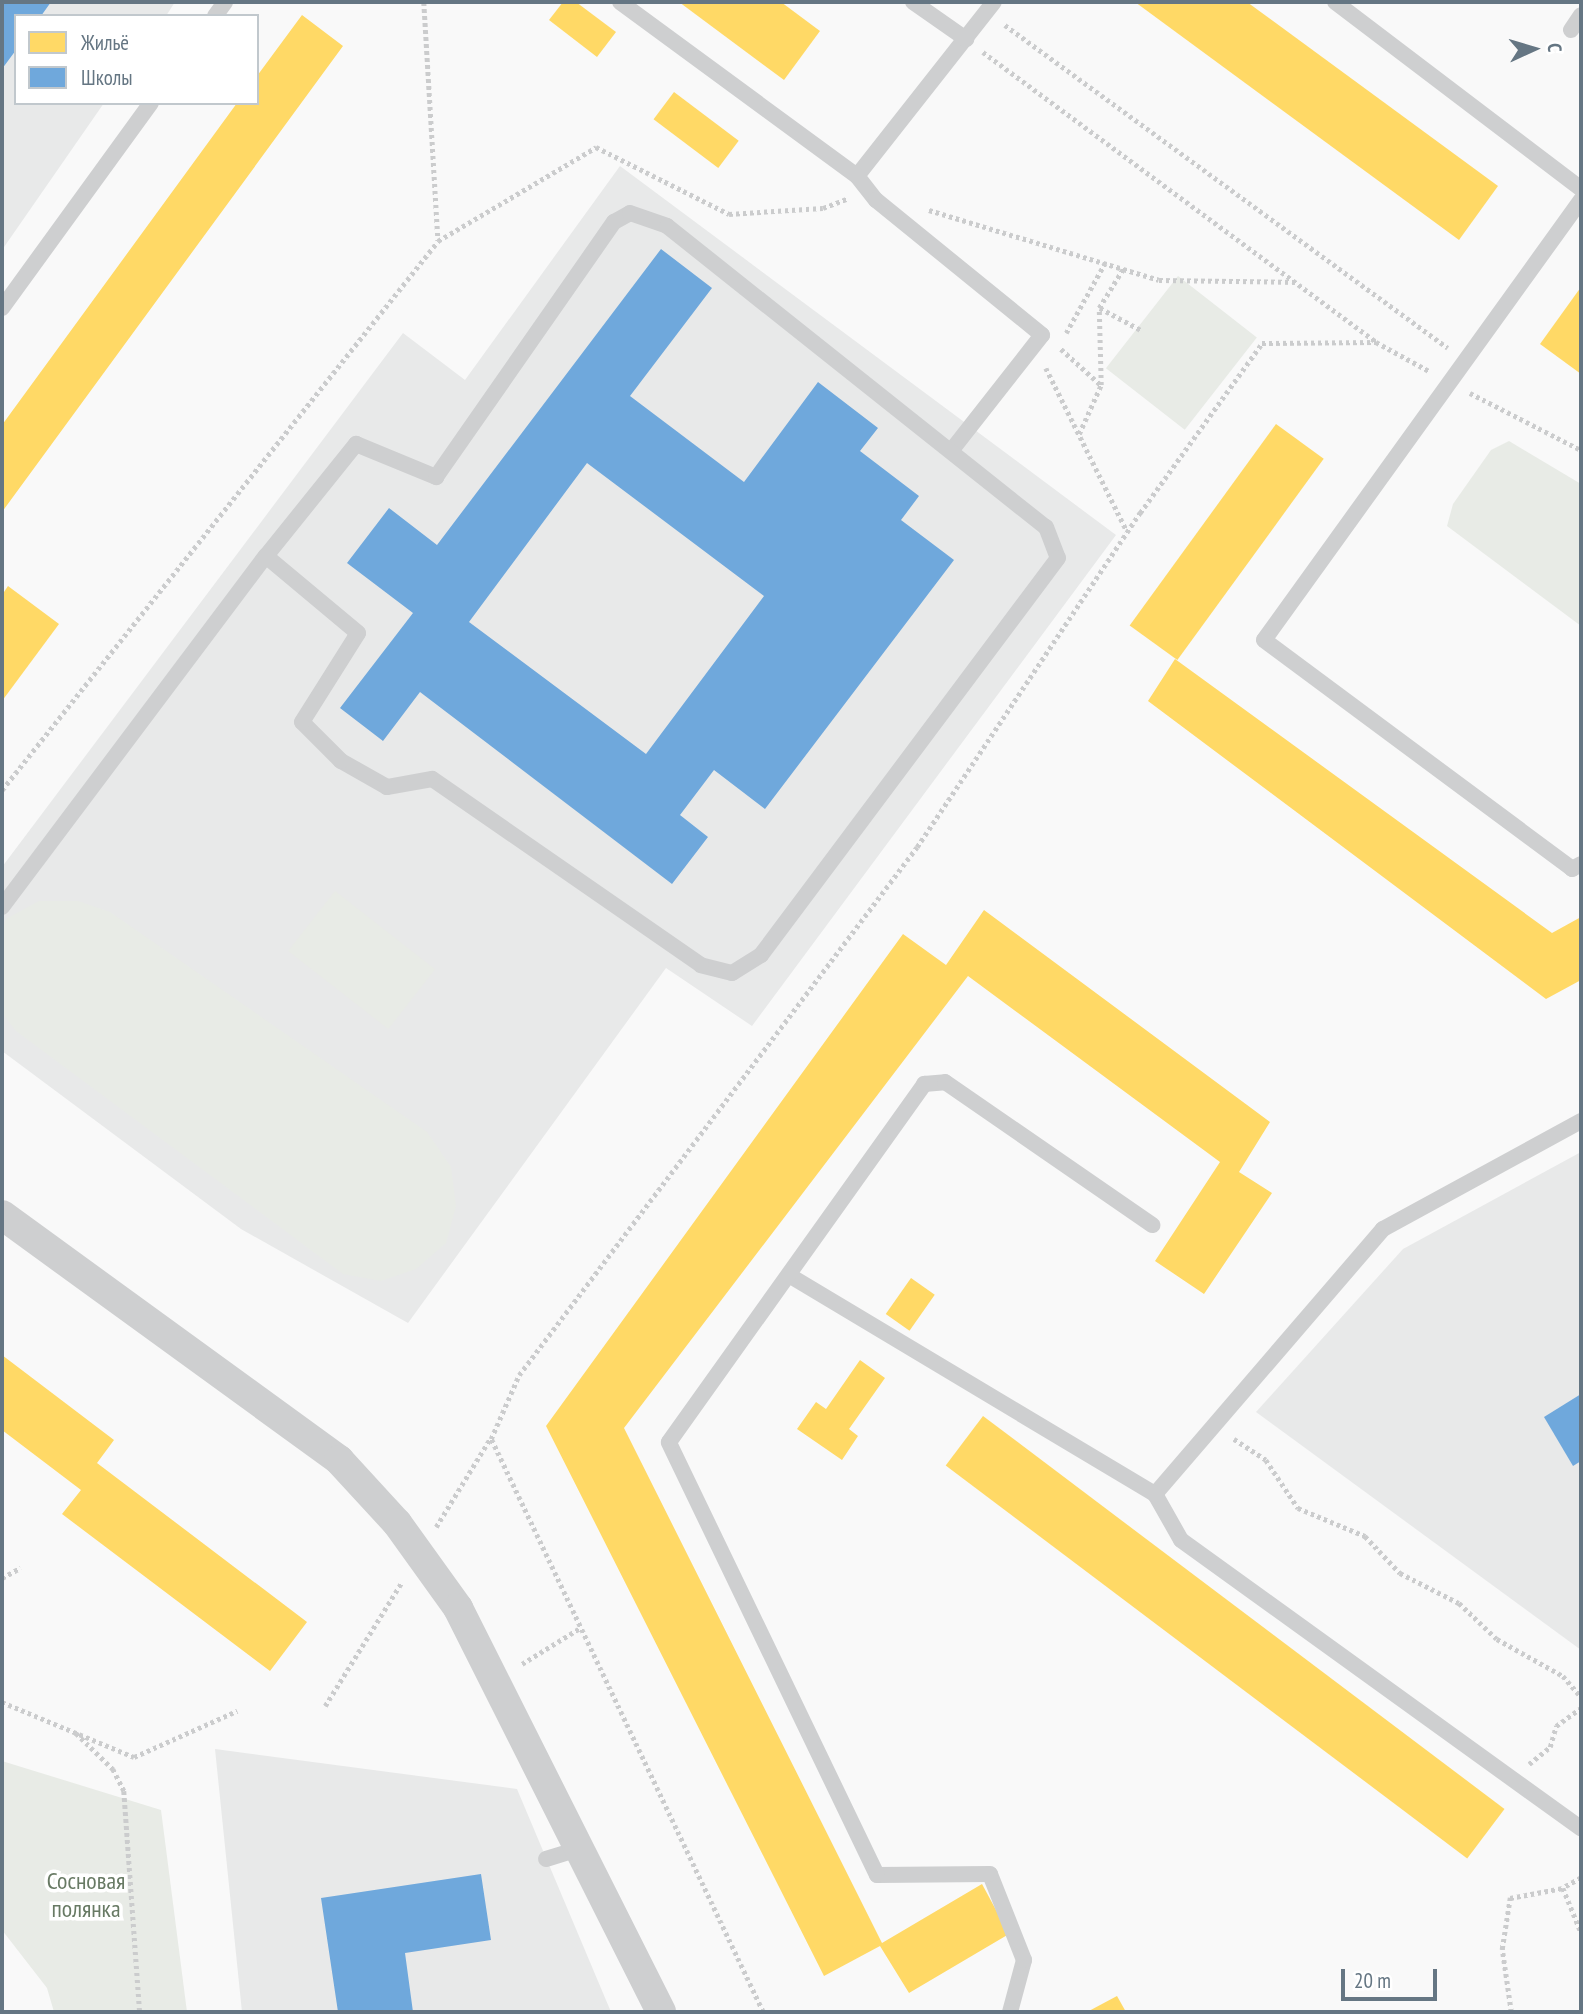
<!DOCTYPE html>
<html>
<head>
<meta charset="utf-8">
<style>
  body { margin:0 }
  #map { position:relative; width:1583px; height:2014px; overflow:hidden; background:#f9f9f9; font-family:"PT Sans Narrow",sans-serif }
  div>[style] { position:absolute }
  .built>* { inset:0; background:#e8e9e9 }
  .green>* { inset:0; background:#e8ebe6; transform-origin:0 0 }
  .homes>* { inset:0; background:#ffd966; transform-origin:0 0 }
  .schools>* { inset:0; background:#6fa8dc }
  .path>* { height:4.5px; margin-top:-2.25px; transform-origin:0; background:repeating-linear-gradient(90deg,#cbcccd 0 3.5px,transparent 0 7px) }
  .lane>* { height:16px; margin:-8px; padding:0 8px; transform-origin:8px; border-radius:8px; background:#cecfd0 }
  .street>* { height:30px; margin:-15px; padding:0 15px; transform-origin:15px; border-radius:15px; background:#cecfd0 }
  span { translate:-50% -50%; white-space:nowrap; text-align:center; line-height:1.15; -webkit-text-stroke:7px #fff; paint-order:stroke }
  .park-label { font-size:24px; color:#687a64 }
  .frame { position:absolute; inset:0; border:4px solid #657683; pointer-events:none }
  .legend { position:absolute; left:14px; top:14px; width:245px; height:91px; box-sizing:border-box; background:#fff; border:2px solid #c1c8cd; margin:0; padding:9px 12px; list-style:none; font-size:21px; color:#657683 }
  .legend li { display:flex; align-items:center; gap:14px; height:35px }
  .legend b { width:35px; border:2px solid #c1c8cd }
  .north { position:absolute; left:1499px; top:14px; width:70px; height:70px; -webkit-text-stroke:5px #fff; paint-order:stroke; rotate:86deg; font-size:19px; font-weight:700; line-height:28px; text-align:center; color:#657683 }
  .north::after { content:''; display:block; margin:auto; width:24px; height:32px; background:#657683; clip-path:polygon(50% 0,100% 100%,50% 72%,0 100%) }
  .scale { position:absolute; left:1341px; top:1969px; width:96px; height:32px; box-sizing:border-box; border:4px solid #657683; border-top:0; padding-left:9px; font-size:21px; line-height:24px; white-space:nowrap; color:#657683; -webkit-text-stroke:5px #fff; paint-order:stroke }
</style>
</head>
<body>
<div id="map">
  <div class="built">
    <div style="clip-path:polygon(2px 2px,175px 2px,166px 16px,16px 16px,16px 103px,104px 103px,2px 250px)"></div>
    <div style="clip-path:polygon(620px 166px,1116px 535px,752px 1026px,666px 968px,408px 1323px,241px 1229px,2px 1051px,2px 867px,403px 333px,465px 380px)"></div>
    <div style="clip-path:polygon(1581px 1152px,1581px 1650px,1256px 1412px,1403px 1249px)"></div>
    <div style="clip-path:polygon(215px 1749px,517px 1789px,611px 2012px,242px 2012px)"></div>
  </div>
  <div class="green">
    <div style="left:1178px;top:276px;width:100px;height:117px;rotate:38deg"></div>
    <div style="clip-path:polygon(1509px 441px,1581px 484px,1581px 626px,1447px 526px,1453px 504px,1491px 450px)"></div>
    <div style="left:335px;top:891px;width:127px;height:76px;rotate:38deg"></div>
    <div style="clip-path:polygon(39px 901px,78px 901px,110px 912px,427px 1132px,451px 1167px,456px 1206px,446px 1243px,416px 1269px,381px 1281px,343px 1274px,16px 1031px,2px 1013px,2px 930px,6px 919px)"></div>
    <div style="clip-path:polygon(2px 1761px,161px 1810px,187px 2012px,54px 2012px,47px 1988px,2px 1930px)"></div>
  </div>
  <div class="homes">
    <div style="clip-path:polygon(563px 2px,576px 2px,616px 32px,597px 57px,549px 20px)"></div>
    <div style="clip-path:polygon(679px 2px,781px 2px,820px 31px,784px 80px)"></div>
    <div style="clip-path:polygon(1135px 2px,1247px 2px,1498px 186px,1459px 240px)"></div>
    <div style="clip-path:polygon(302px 15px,343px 46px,2px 512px,2px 425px,237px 103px,257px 103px,257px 76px)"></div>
    <div style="left:674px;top:92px;width:81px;height:34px;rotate:37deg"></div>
    <div style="clip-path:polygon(1581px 287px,1581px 374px,1540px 344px)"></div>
    <div style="left:1276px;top:424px;width:59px;height:249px;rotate:36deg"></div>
    <div style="clip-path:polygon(8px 586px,59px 624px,2px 701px,2px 595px)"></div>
    <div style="clip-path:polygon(1175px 659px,1552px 933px,1581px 917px,1581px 980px,1546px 999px,1148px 701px)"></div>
    <div style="clip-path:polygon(984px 910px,1270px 1122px,1239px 1172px,1272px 1193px,1204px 1294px,1155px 1261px,1220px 1162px,968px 976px,624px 1428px,882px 1943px,982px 1884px,1009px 1934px,909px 1993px,880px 1946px,824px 1976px,546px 1426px,903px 934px,946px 965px)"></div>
    <div style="left:911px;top:1278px;width:29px;height:44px;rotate:35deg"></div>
    <div style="clip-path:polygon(2px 1355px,114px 1440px,97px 1463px,307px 1622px,270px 1671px,62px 1514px,81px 1490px,2px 1430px)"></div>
    <div style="clip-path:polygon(860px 1360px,885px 1378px,849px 1429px,858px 1436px,842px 1460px,797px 1429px,816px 1402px,826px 1409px)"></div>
    <div style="left:983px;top:1416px;width:653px;height:62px;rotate:37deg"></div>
    <div style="clip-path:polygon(1117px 1996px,1126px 2012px,1087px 2012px)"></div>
  </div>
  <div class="schools">
    <div style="clip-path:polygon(2px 2px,51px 2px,41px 16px,16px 16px,16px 50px,2px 69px)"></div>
    <div style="clip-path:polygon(evenodd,661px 249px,712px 288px,630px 396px,744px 482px,818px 382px,878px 428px,860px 451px,919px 496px,901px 520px,954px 560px,765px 809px,714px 770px,680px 815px,708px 837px,672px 884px,420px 692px,383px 741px,340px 708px,413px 613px,347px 563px,389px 508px,437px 545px,661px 249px,587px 463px,764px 596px,646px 754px,469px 622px,587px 463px)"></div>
    <div style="clip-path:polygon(1581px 1394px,1581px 1461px,1573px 1466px,1544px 1417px)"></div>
    <div style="clip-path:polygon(481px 1874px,491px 1940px,405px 1953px,413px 2012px,338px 2012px,321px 1898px)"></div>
  </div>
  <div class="path">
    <div style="left:424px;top:2px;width:239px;rotate:86.6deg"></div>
    <div style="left:1005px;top:25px;width:548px;rotate:36.1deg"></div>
    <div style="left:983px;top:52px;width:488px;rotate:36.4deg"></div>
    <div style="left:1376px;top:342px;width:60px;rotate:28.7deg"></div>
    <div style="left:929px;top:210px;width:240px;rotate:16.9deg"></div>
    <div style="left:1159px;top:280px;width:136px;rotate:0.8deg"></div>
    <div style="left:1100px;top:308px;width:47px;rotate:28.2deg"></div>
    <div style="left:1066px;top:333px;width:80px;rotate:-60.9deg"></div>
    <div style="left:1061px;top:349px;width:54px;rotate:42deg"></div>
    <div style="left:1046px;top:368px;width:182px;rotate:63.6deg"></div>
    <div style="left:1470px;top:393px;width:125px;rotate:27.2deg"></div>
    <div style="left:1079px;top:434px;width:54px;rotate:-65.8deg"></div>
    <div style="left:1101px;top:385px;width:77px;rotate:-91.5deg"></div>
    <div style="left:1099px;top:308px;width:46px;rotate:-58.4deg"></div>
    <div style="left:2px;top:790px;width:701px;rotate:-51.54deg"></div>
    <div style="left:438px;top:241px;width:184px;rotate:-30.7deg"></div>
    <div style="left:596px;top:147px;width:149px;rotate:26.7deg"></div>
    <div style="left:729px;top:214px;width:94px;rotate:-3.7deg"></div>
    <div style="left:823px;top:208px;width:26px;rotate:-21deg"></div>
    <div style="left:1234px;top:1439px;width:38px;rotate:33deg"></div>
    <div style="left:1266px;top:1460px;width:58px;rotate:56.3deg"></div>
    <div style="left:1298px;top:1508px;width:73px;rotate:22.7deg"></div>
    <div style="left:1365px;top:1536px;width:51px;rotate:46.6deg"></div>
    <div style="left:1400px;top:1573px;width:66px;rotate:27deg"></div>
    <div style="left:1459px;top:1603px;width:52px;rotate:43.5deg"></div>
    <div style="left:1497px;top:1639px;width:76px;rotate:29.3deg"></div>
    <div style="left:1563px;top:1676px;width:28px;rotate:49deg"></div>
    <div style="left:436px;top:1527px;width:103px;rotate:-58.5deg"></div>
    <div style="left:2px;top:1578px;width:21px;rotate:-29deg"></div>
    <div style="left:522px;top:1664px;width:68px;rotate:-31.8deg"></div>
    <div style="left:2px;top:1702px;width:143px;rotate:22.6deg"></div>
    <div style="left:134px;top:1757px;width:113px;rotate:-24.1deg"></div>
    <div style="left:325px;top:1706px;width:146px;rotate:-58.2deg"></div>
    <div style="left:76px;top:1733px;width:52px;rotate:44.2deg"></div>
    <div style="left:113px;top:1769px;width:25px;rotate:63deg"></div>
    <div style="left:124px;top:1791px;width:222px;rotate:85.9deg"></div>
    <div style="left:1529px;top:1764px;width:27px;rotate:-39deg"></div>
    <div style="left:1550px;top:1747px;width:22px;rotate:-74deg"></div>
    <div style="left:1556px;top:1726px;width:31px;rotate:-36deg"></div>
    <div style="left:1581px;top:1878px;width:21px;rotate:151deg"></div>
    <div style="left:1563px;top:1888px;width:48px;rotate:67.8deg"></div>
    <div style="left:763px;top:2012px;width:634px;rotate:-115.39deg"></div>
    <div style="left:491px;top:1439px;width:70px;rotate:-66.4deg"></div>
    <div style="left:519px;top:1375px;width:661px;rotate:-52.99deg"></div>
    <div style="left:917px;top:847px;width:402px;rotate:-56.3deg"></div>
    <div style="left:1140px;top:513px;width:209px;rotate:-54.3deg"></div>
    <div style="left:1262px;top:343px;width:114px;rotate:-0.5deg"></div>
    <div style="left:1511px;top:2012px;width:64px;rotate:-98.1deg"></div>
    <div style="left:1502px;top:1949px;width:52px;rotate:-81.1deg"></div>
    <div style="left:1510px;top:1898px;width:54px;rotate:-10.7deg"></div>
  </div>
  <div class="lane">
    <div style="left:620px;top:2px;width:294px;rotate:36.3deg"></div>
    <div style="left:857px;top:176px;width:221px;rotate:-51.8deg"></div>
    <div style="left:913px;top:2px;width:65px;rotate:34.9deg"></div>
    <div style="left:1335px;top:2px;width:309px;rotate:37.2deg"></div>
    <div style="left:215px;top:16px;width:17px;rotate:-54deg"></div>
    <div style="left:1571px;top:30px;width:18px;rotate:-56deg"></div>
    <div style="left:857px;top:176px;width:31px;rotate:52deg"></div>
    <div style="left:876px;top:200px;width:214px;rotate:39.1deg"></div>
    <div style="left:1042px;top:335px;width:147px;rotate:128.1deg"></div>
    <div style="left:1581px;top:200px;width:542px;rotate:125.77deg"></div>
    <div style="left:1264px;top:640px;width:384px;rotate:36.6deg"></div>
    <div style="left:1572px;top:869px;width:10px;rotate:-29deg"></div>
    <div style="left:2px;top:308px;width:253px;rotate:-54deg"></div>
    <div style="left:2px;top:907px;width:439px;rotate:-53.1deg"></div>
    <div style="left:266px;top:556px;width:144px;rotate:-51.2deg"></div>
    <div style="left:356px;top:444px;width:87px;rotate:22.4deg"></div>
    <div style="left:436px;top:477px;width:311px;rotate:-55.1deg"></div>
    <div style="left:614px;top:222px;width:18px;rotate:-29deg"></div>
    <div style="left:630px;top:213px;width:39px;rotate:19deg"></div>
    <div style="left:667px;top:226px;width:484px;rotate:38.5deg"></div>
    <div style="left:1046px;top:527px;width:33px;rotate:69deg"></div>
    <div style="left:1058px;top:558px;width:496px;rotate:126.8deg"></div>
    <div style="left:761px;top:955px;width:34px;rotate:148deg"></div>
    <div style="left:732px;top:973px;width:32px;rotate:-166deg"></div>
    <div style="left:701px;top:965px;width:327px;rotate:-145.3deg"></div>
    <div style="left:432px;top:779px;width:46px;rotate:169.9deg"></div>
    <div style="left:387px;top:787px;width:53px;rotate:-150.5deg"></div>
    <div style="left:341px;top:761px;width:55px;rotate:-135deg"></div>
    <div style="left:302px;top:722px;width:105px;rotate:-57.8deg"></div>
    <div style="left:358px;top:633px;width:120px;rotate:-140.1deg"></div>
    <div style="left:1581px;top:1121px;width:226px;rotate:151.4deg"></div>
    <div style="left:1383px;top:1229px;width:350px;rotate:130.7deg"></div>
    <div style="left:1155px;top:1494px;width:53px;rotate:60.5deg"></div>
    <div style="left:1181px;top:1540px;width:493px;rotate:35.8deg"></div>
    <div style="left:792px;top:1277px;width:423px;rotate:30.9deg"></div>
    <div style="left:546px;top:1859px;width:31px;rotate:-17deg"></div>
    <div style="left:1010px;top:2012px;width:54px;rotate:-74.9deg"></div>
    <div style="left:1024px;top:1960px;width:92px;rotate:-111.6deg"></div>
    <div style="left:990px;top:1874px;width:113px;rotate:179.5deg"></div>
    <div style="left:877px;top:1875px;width:480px;rotate:-115.7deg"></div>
    <div style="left:669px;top:1442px;width:440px;rotate:-54.5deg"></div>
    <div style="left:924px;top:1084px;width:21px;rotate:-5deg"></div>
    <div style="left:945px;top:1082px;width:252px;rotate:34.6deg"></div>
  </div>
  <div class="street">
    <div style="left:2px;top:1215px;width:417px;rotate:36deg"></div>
    <div style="left:339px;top:1460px;width:86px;rotate:47.4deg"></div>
    <div style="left:397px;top:1523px;width:105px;rotate:54.3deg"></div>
    <div style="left:458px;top:1608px;width:452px;rotate:63.3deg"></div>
  </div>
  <div class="park-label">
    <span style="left:86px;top:1895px">Сосновая<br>полянка</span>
  </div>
  <div class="frame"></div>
  <ul class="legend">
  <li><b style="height:19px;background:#ffd966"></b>Жильё</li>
  <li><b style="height:19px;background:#6fa8dc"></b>Школы</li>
  </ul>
  <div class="north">С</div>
  <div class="scale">20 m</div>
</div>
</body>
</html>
